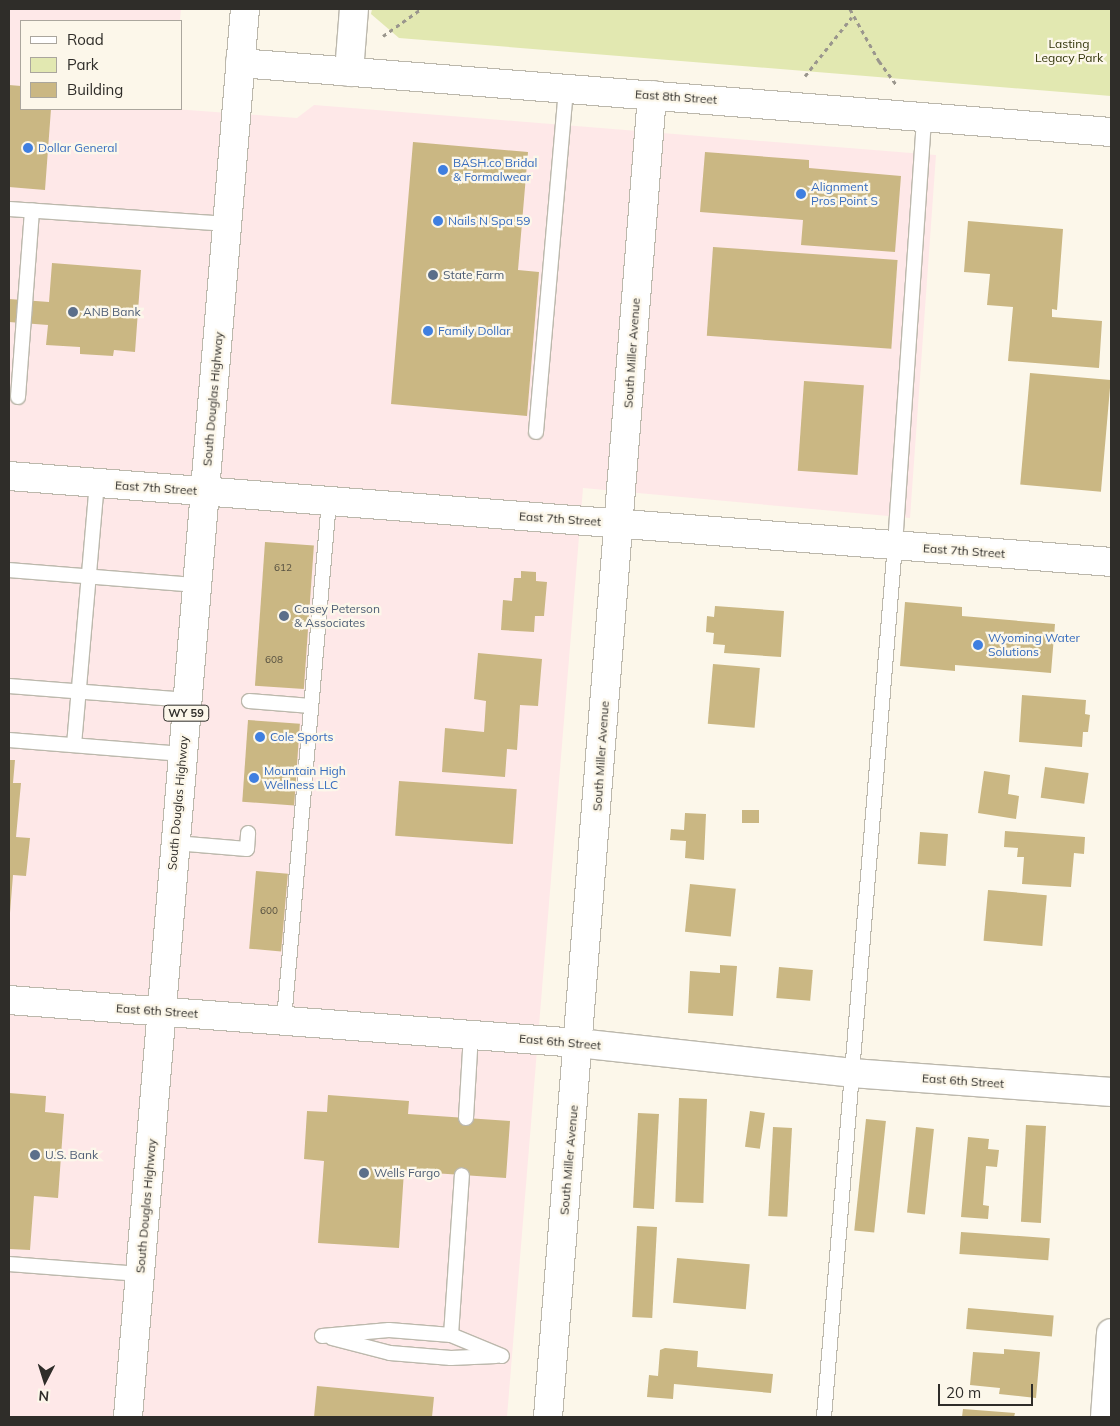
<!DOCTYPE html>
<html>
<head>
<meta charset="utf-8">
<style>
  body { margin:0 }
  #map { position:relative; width:1120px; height:1426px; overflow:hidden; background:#fcf7ea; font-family:Mulish,sans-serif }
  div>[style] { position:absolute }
  .commercial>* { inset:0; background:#fee8e8 }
  .green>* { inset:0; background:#e2e8b1 }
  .building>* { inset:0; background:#cab783; transform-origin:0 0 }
  .path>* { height:3px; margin-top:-1.5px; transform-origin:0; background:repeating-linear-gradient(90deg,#9a968d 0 4px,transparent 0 8px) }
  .roads { filter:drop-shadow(1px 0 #bcb8ac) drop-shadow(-1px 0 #bcb8ac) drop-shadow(0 1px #bcb8ac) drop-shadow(0 -1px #bcb8ac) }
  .service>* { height:14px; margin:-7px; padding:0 7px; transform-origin:7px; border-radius:7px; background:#fff }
  .minor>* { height:28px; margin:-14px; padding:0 14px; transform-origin:14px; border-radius:14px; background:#fff }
  .primary>* { height:28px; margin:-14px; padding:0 14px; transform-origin:14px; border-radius:14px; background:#fff }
  .dots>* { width:14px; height:14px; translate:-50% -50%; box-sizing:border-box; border:2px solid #fcf7ea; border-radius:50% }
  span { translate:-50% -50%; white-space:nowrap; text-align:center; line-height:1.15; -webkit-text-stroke:4.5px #fcf7ea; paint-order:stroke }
  .number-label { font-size:10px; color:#565040 }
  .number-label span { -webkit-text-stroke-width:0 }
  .shield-label span { padding:1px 4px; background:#fcf7ea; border:1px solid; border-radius:4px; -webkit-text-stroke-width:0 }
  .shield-label { font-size:11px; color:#2f2d29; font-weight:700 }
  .park-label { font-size:12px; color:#313409 }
  .street-label { font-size:12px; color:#2f2d29 }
  .shop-label { font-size:12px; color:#366cbe }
  .left { translate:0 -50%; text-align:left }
  .service-label { font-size:12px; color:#4e5e75 }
  .frame { position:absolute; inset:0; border:10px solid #2f2d29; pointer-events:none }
  .legend { position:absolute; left:20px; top:20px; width:162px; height:90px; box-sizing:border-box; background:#fcf7ea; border:1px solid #aaa69d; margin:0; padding:6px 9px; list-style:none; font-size:15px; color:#2f2d29 }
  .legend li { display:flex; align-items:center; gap:10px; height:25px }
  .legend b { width:25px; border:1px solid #aaa69d }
  .north { position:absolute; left:20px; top:1356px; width:50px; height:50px; -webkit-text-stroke:4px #fcf7ea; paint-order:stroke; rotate:185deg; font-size:14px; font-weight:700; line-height:20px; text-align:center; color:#2f2d29 }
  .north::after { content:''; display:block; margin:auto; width:18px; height:22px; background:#2f2d29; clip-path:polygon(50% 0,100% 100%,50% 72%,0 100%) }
  .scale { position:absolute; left:938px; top:1384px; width:95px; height:22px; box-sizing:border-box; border:2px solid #2f2d29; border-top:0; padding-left:6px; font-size:15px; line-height:18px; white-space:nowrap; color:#2f2d29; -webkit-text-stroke:4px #fcf7ea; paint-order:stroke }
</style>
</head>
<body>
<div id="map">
  <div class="commercial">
    <div style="clip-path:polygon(9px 9px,181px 9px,180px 21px,21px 21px,21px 109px,174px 109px,297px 118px,314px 105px,936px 155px,910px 518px,583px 488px,507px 1417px,9px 1417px)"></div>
  </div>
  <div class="green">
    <div style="clip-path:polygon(372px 9px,1111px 9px,1111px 96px,399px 38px,371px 14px)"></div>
  </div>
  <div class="building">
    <div style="clip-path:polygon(9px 85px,21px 86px,21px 109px,51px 109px,45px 190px,9px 187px)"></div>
    <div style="clip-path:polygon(413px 142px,528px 152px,518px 270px,539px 272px,527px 416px,391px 404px)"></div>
    <div style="clip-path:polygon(705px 152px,809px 160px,809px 168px,901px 176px,895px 252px,801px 245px,803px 220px,700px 212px)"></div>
    <div style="clip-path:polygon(968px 221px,1063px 229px,1057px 310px,1052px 309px,1052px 317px,1102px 321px,1099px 368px,1008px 361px,1013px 307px,987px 305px,990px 274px,964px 272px)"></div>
    <div style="left:713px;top:247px;width:185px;height:89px;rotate:4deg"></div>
    <div style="clip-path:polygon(52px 263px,141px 270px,135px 352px,114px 350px,113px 356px,80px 354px,80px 347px,46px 345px,48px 325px,9px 322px,9px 299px,49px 302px)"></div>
    <div style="left:1030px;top:373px;width:81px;height:112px;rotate:5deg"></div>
    <div style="left:804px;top:381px;width:60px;height:90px;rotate:4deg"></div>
    <div style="left:265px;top:542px;width:49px;height:144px;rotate:4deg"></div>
    <div style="clip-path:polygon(521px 571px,536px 572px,536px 581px,547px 582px,544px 616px,535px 616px,534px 632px,501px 630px,503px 600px,512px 601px,514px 578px,521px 578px)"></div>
    <div style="clip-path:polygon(905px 602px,962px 607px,962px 616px,1055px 624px,1051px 673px,955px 665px,955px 671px,900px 666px)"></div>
    <div style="clip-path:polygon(715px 606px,784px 611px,781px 657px,724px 653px,725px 645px,713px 644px,714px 633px,706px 632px,707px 616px,714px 617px)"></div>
    <div style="clip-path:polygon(478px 653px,542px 659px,538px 706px,520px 705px,517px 750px,507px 749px,505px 777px,442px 772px,445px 728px,484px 732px,486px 701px,474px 699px)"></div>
    <div style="left:713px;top:664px;width:47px;height:60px;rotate:5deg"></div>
    <div style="clip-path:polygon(1022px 695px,1086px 700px,1085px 714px,1090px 715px,1088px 732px,1083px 732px,1082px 747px,1019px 742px)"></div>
    <div style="left:248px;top:720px;width:52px;height:82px;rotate:4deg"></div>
    <div style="clip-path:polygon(9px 760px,15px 760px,13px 783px,21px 783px,16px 837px,30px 838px,26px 876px,13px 875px,10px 913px)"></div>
    <div style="left:1045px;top:767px;width:44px;height:31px;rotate:8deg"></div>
    <div style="clip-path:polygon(984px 771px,1010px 775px,1008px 794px,1019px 796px,1016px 819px,978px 813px)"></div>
    <div style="left:399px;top:781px;width:118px;height:55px;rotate:4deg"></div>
    <div style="left:742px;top:810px;width:17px;height:13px"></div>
    <div style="clip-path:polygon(685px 813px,706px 814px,704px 860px,685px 858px,686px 841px,670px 840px,671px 829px,684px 830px)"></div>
    <div style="clip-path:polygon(1005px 831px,1085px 837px,1084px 854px,1074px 853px,1071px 887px,1022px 884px,1024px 857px,1017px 857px,1018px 848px,1004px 847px)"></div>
    <div style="left:920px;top:832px;width:28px;height:32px;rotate:4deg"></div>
    <div style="left:256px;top:871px;width:32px;height:78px;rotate:5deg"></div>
    <div style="left:690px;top:884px;width:46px;height:48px;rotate:6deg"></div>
    <div style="left:988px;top:890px;width:59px;height:51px;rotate:5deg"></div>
    <div style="clip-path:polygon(720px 965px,737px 966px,733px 1016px,688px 1013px,690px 971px,720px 973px)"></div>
    <div style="left:779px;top:967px;width:34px;height:31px;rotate:5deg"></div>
    <div style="clip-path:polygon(9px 1093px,46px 1096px,45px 1112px,64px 1114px,58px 1198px,34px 1196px,30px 1250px,9px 1249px)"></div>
    <div style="clip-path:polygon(328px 1095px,409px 1101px,408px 1114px,510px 1121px,506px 1178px,404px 1171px,399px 1248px,318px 1243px,324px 1161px,304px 1159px,307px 1111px,327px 1112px)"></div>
    <div style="left:679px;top:1098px;width:28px;height:104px;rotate:2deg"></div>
    <div style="left:750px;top:1111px;width:15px;height:36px;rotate:8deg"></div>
    <div style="left:638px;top:1113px;width:21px;height:95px;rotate:3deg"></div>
    <div style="left:866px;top:1119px;width:20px;height:112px;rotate:6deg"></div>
    <div style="left:1026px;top:1125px;width:20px;height:97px;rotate:3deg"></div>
    <div style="left:773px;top:1127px;width:19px;height:89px;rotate:3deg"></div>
    <div style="left:916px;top:1127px;width:18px;height:86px;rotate:6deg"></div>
    <div style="clip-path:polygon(968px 1137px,989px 1139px,988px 1149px,999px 1150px,997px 1167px,986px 1166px,983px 1205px,989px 1206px,988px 1219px,961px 1217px)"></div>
    <div style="left:637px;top:1226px;width:20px;height:91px;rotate:3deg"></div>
    <div style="left:961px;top:1232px;width:89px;height:22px;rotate:4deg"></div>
    <div style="left:677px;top:1258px;width:73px;height:45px;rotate:5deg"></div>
    <div style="left:968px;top:1308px;width:86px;height:21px;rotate:5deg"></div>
    <div style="clip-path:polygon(665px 1348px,698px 1351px,697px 1367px,773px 1374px,771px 1393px,674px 1384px,673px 1399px,647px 1397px,649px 1375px,658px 1376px,660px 1350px)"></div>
    <div style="clip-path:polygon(1004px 1349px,1040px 1352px,1036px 1398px,999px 1394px,1000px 1388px,970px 1385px,973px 1352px,1004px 1354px)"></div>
    <div style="clip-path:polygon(317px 1386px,434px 1397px,432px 1417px,314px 1417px)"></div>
    <div style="clip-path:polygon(963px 1409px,1015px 1413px,1014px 1417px,962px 1417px)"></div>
  </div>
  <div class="path">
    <div style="left:850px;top:9px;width:60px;rotate:60.9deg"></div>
    <div style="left:879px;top:61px;width:29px;rotate:54deg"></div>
    <div style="left:383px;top:36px;width:47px;rotate:-35.4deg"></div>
    <div style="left:805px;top:76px;width:75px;rotate:-51.5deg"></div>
  </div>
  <div class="roads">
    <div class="service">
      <div style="left:9px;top:209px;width:220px;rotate:3.9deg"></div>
      <div style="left:18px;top:397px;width:187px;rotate:-85.7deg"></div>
      <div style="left:536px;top:432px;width:344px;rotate:-85deg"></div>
      <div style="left:9px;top:570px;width:188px;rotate:4.6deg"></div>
      <div style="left:9px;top:686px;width:179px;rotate:4.5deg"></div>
      <div style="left:249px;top:701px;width:62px;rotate:4.6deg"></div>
      <div style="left:9px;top:740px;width:174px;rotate:4.6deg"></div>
      <div style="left:74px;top:745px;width:263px;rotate:-85deg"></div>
      <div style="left:175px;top:843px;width:72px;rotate:4.8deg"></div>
      <div style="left:247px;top:849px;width:16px;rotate:-86deg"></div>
      <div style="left:284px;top:1020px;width:521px;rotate:-85.04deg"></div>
      <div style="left:466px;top:1118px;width:83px;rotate:-86.6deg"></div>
      <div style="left:9px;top:1264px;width:131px;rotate:4.4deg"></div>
      <div style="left:451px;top:1335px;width:160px;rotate:-86.1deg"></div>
      <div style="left:322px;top:1336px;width:67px;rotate:-5.1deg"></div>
      <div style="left:389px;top:1330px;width:62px;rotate:4.6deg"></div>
      <div style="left:451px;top:1335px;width:55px;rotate:22.4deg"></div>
      <div style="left:332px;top:1338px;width:60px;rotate:14.5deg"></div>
      <div style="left:390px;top:1353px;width:61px;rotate:4.7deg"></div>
      <div style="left:451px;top:1358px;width:45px;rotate:-2.5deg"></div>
      <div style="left:824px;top:1417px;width:875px;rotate:-85.35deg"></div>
      <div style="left:895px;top:545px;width:429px;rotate:-86.1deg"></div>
    </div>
    <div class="minor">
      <div style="left:240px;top:63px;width:874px;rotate:4.53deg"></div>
      <div style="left:349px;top:72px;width:63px;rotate:-85.5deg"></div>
      <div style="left:9px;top:476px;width:1105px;rotate:4.46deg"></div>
      <div style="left:9px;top:1000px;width:571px;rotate:4.32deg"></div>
      <div style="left:578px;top:1043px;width:276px;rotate:6.2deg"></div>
      <div style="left:852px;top:1073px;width:260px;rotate:4.2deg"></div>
      <div style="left:548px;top:1417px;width:1326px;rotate:-85.5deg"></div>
      <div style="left:1105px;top:1417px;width:84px;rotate:-85.9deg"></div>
    </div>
    <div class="primary">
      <div style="left:128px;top:1417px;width:1413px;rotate:-85.25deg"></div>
    </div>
  </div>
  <div class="dots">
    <div style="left:28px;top:148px;background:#3f7fe0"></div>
    <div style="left:443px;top:170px;background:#3f7fe0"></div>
    <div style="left:801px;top:194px;background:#3f7fe0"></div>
    <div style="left:438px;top:221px;background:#3f7fe0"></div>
    <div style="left:433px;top:275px;background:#5c6f8a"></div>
    <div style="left:73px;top:312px;background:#5c6f8a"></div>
    <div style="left:428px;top:331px;background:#3f7fe0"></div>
    <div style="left:284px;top:616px;background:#5c6f8a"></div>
    <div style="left:978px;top:645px;background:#3f7fe0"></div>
    <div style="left:260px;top:737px;background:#3f7fe0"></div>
    <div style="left:254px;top:778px;background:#3f7fe0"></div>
    <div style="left:35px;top:1155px;background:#5c6f8a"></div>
    <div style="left:364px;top:1173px;background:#5c6f8a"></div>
  </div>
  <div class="number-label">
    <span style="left:283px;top:568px">612</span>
    <span style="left:274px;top:660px">608</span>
    <span style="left:269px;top:911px">600</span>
  </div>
  <div class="shield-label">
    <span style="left:186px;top:713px">WY 59</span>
  </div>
  <div class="park-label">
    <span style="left:1069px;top:51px">Lasting<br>Legacy Park</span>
  </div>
  <div class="street-label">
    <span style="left:676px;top:97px;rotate:4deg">East 8th Street</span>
    <span style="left:632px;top:353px;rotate:-86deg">South Miller Avenue</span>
    <span style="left:213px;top:399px;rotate:-85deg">South Douglas Highway</span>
    <span style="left:156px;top:488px;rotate:4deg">East 7th Street</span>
    <span style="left:560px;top:519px;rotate:4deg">East 7th Street</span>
    <span style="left:964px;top:551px;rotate:4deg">East 7th Street</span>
    <span style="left:601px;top:756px;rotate:-86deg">South Miller Avenue</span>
    <span style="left:178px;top:803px;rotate:-85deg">South Douglas Highway</span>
    <span style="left:157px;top:1011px;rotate:4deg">East 6th Street</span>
    <span style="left:560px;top:1042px;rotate:5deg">East 6th Street</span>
    <span style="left:963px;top:1081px;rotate:4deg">East 6th Street</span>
    <span style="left:569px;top:1160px;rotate:-85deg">South Miller Avenue</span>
    <span style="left:146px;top:1206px;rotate:-85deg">South Douglas Highway</span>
  </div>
  <div class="shop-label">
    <span class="left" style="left:38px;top:148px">Dollar General</span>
    <span class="left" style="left:453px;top:170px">BASH.co Bridal<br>&amp; Formalwear</span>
    <span class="left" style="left:811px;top:194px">Alignment<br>Pros Point S</span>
    <span class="left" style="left:448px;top:221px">Nails N Spa 59</span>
    <span class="left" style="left:438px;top:331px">Family Dollar</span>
    <span class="left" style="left:988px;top:645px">Wyoming Water<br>Solutions</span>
    <span class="left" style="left:270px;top:737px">Cole Sports</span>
    <span class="left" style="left:264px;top:778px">Mountain High<br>Wellness LLC</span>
  </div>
  <div class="service-label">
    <span class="left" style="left:443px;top:275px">State Farm</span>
    <span class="left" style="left:83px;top:312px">ANB Bank</span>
    <span class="left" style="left:294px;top:616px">Casey Peterson<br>&amp; Associates</span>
    <span class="left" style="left:45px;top:1155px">U.S. Bank</span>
    <span class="left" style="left:374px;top:1173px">Wells Fargo</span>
  </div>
  <div class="frame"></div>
  <ul class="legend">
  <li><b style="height:6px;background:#fff"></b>Road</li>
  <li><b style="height:14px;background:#e2e8b1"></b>Park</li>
  <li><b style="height:14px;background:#cab783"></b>Building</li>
  </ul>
  <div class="north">N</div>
  <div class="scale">20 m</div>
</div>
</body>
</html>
